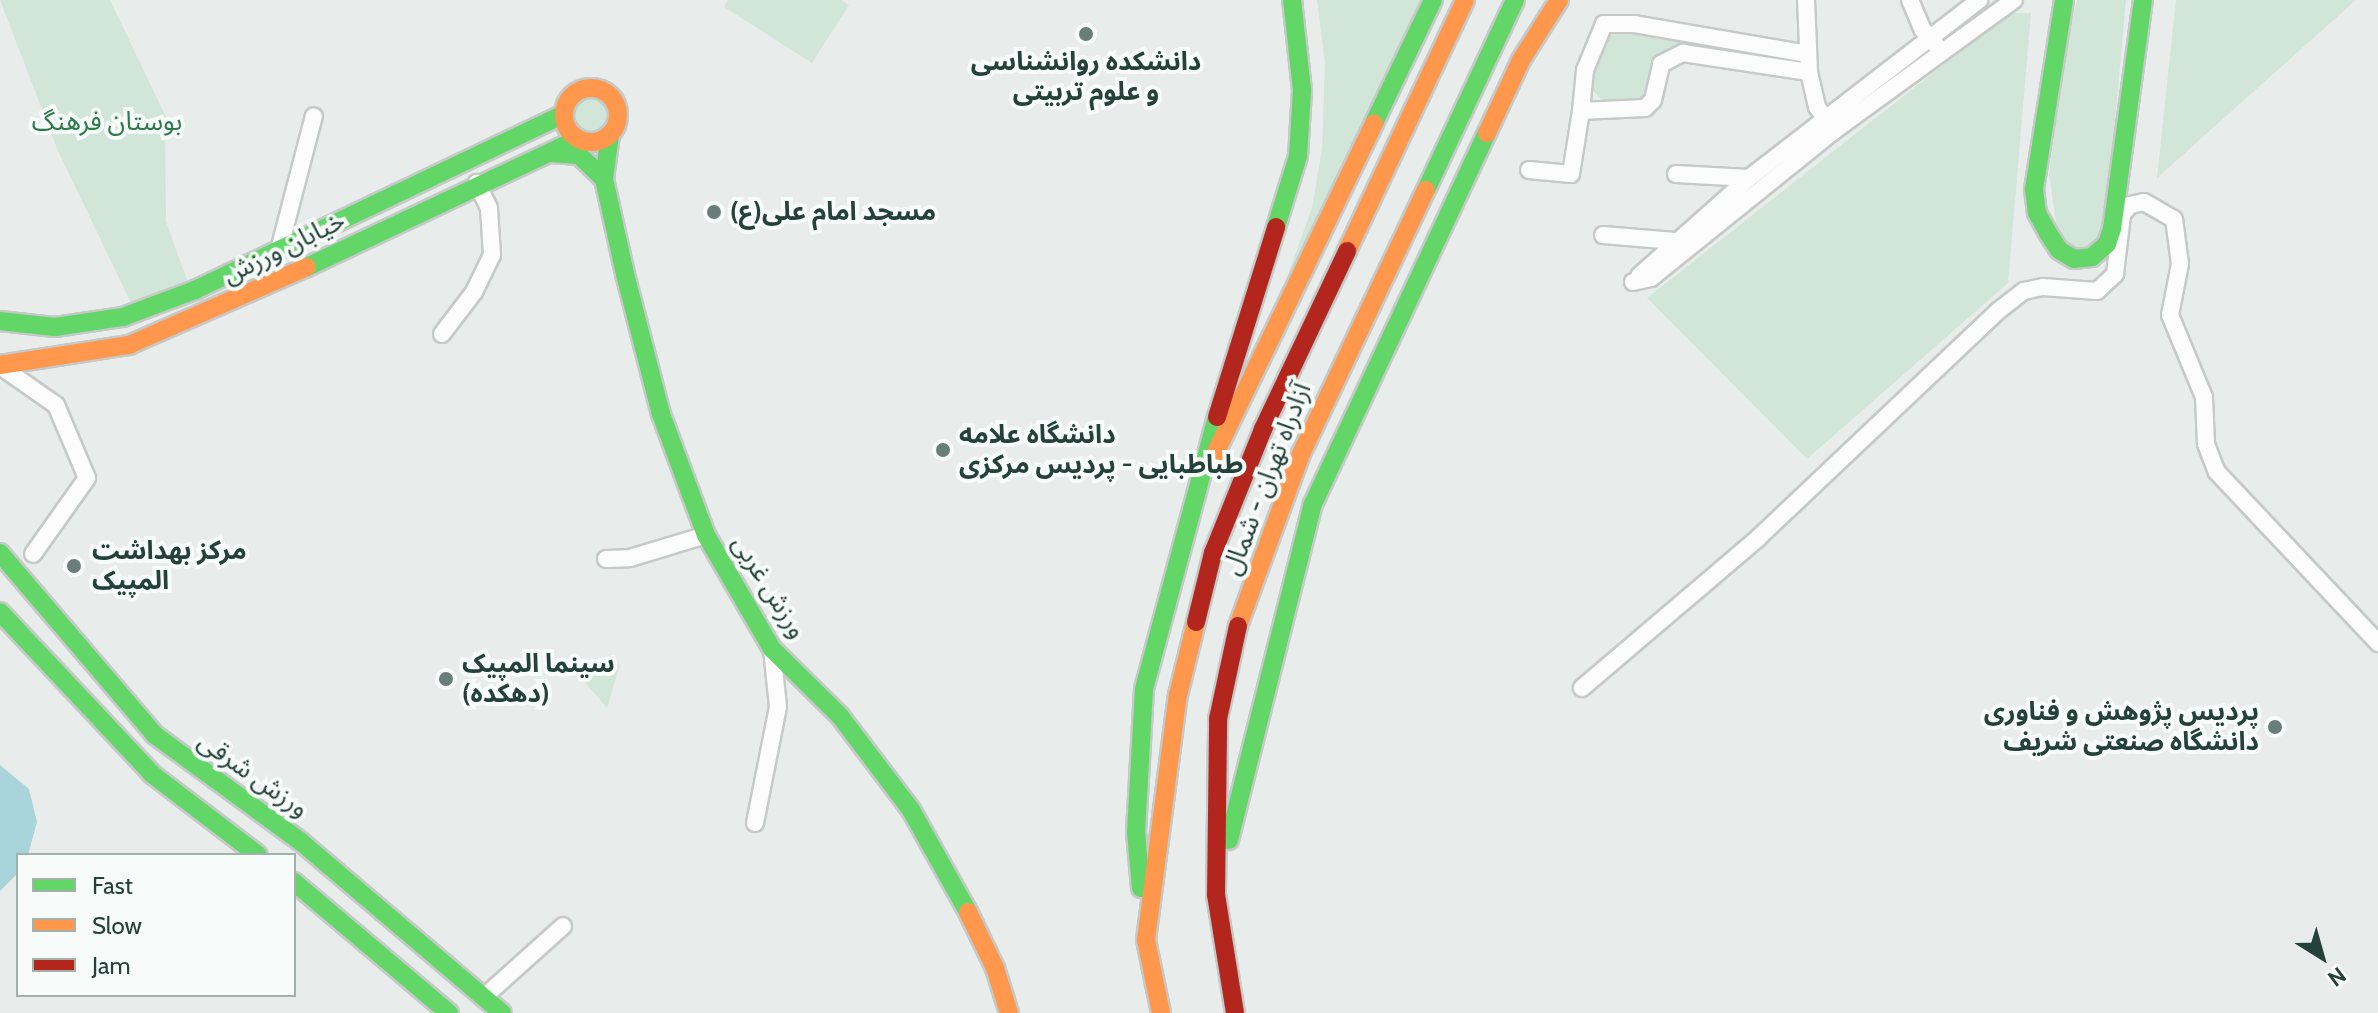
<!DOCTYPE html>
<html>
<head>
<meta charset="utf-8">
<style>
  body { margin:0 }
  #map { position:relative; width:2378px; height:1013px; overflow:hidden; background:#e8edeb; font-family:Cabin,"Noto Sans Arabic",sans-serif }
  div>[style] { position:absolute }
  .green>* { inset:0; background:#d1e6d8 }
  .round { border-radius:50% }
  .water>* { inset:0; background:#a9d4db }
  .roads { filter:drop-shadow(2px 0 #c5cac8) drop-shadow(-2px 0 #c5cac8) drop-shadow(0 2px #c5cac8) drop-shadow(0 -2px #c5cac8) }
  .street>* { height:16px; margin:-8px; padding:0 8px; transform-origin:8px; border-radius:8px; background:#fcfcfc }
  .fast>* { height:18px; margin:-9px; padding:0 9px; transform-origin:9px; border-radius:9px; background:#63d668 }
  .slow>* { height:18px; margin:-9px; padding:0 9px; transform-origin:9px; border-radius:9px; background:#ff974d }
  .slow>.ring { margin:-9px; padding:0; box-sizing:content-box; background:none; border:18px solid #ff974d; border-radius:50% }
  .jam>* { height:18px; margin:-9px; padding:0 9px; transform-origin:9px; border-radius:9px; background:#b3261e }
  .dots>* { width:22px; height:22px; translate:-50% -50%; box-sizing:border-box; border:4px solid #f7fbf9; border-radius:50% }
  span { translate:-50% -50%; white-space:nowrap; text-align:center; line-height:1.15; -webkit-text-stroke:8px #f7fbf9; paint-order:stroke }
  .poi-label { font-size:26px; color:#24423a; font-weight:700 }
  .left { translate:0 -50%; text-align:left }
  .right { translate:-100% -50%; text-align:right }
  .park-label { font-size:26px; color:#2d7a4b }
  .street-label { font-size:26px; color:#24423a }
  .legend { position:absolute; left:16px; top:853px; width:280px; height:144px; box-sizing:border-box; background:#f7fbf9; border:2px solid #a3b1ad; margin:0; padding:10px 14px; list-style:none; font-size:24px; color:#24423a }
  .legend li { display:flex; align-items:center; gap:16px; height:40px }
  .legend b { width:40px; border:2px solid #a3b1ad }
  .north { position:absolute; left:2282px; top:917px; width:80px; height:80px; -webkit-text-stroke:6px #f7fbf9; paint-order:stroke; rotate:143deg; font-size:22px; font-weight:700; line-height:32px; text-align:center; color:#24423a }
  .north::after { content:''; display:block; margin:auto; width:28px; height:36px; background:#24423a; clip-path:polygon(50% 0,100% 100%,50% 72%,0 100%) }
</style>
</head>
<body>
<div id="map">
  <div class="green">
    <div style="clip-path:polygon(0 0,110px 0,165px 115px,166px 221px,187px 280px,131px 303px,58px 151px)"></div>
    <div style="clip-path:polygon(728px 0,841px 0,849px 5px,812px 63px,724px 7px)"></div>
    <div style="clip-path:polygon(1317px 0,1423px 0,1287px 277px,1312px 208px,1322px 149px,1325px 63px)"></div>
    <div style="clip-path:polygon(2077px 0,2126px 0,2107px 211px,2099px 236px,2088px 249px,2072px 248px,2056px 223px,2049px 174px,2065px 47px)"></div>
    <div style="clip-path:polygon(2176px 0,2356px 0,2157px 178px)"></div>
    <div style="clip-path:polygon(2009px 13px,2031px 13px,2008px 283px,1807px 459px,1647px 298px)"></div>
    <div style="clip-path:polygon(1618px 30px,1669px 33px,1686px 46px,1659px 54px,1650px 69px,1648px 93px,1637px 102px,1605px 104px,1589px 86px,1601px 38px)"></div>
    <div class="round" style="left:568px;top:93px;width:46px;height:46px"></div>
    <div style="clip-path:polygon(615px 661px,620px 665px,607px 708px,584px 681px)"></div>
  </div>
  <div class="water">
    <div style="clip-path:polygon(0 765px,29px 789px,37px 822px,28px 855px,18px 855px,18px 873px,0 891px)"></div>
  </div>
  <div class="roads">
    <div class="street">
      <div style="left:1806px;top:0;width:72px;rotate:87.6deg"></div>
      <div style="left:1809px;top:72px;width:36px;rotate:77deg"></div>
      <div style="left:1817px;top:107px;width:20px;rotate:53deg"></div>
      <div style="left:1910px;top:0;width:33px;rotate:67deg"></div>
      <div style="left:1923px;top:30px;width:21px;rotate:49deg"></div>
      <div style="left:1808px;top:54px;width:176px;rotate:-170.2deg"></div>
      <div style="left:1635px;top:24px;width:31px;rotate:180deg"></div>
      <div style="left:1604px;top:24px;width:50px;rotate:112.4deg"></div>
      <div style="left:1585px;top:70px;width:41px;rotate:95.6deg"></div>
      <div style="left:1581px;top:111px;width:64px;rotate:-2.7deg"></div>
      <div style="left:1645px;top:108px;width:11px;rotate:-45deg"></div>
      <div style="left:1653px;top:100px;width:37px;rotate:-77deg"></div>
      <div style="left:1661px;top:64px;width:25px;rotate:-27deg"></div>
      <div style="left:1683px;top:53px;width:127px;rotate:8.6deg"></div>
      <div style="left:1529px;top:170px;width:42px;rotate:5.4deg"></div>
      <div style="left:1571px;top:174px;width:64px;rotate:-81deg"></div>
      <div style="left:1676px;top:174px;width:73px;rotate:3.1deg"></div>
      <div style="left:2117px;top:220px;width:20px;rotate:-49deg"></div>
      <div style="left:2130px;top:205px;width:14px;rotate:-12deg"></div>
      <div style="left:2144px;top:202px;width:34px;rotate:30deg"></div>
      <div style="left:2174px;top:219px;width:45px;rotate:82.4deg"></div>
      <div style="left:2180px;top:264px;width:52px;rotate:101.1deg"></div>
      <div style="left:2170px;top:315px;width:89px;rotate:67.5deg"></div>
      <div style="left:2204px;top:397px;width:47px;rotate:87.6deg"></div>
      <div style="left:2206px;top:444px;width:30px;rotate:69deg"></div>
      <div style="left:2217px;top:472px;width:235px;rotate:46.7deg"></div>
      <div style="left:1603px;top:235px;width:72px;rotate:4.8deg"></div>
      <div style="left:279px;top:250px;width:138px;rotate:-75.4deg"></div>
      <div style="left:1639px;top:276px;width:147px;rotate:-41.7deg"></div>
      <div style="left:1749px;top:178px;width:291px;rotate:-37.7deg"></div>
      <div style="left:1633px;top:282px;width:18px;rotate:-13deg"></div>
      <div style="left:1651px;top:278px;width:236px;rotate:-38.8deg"></div>
      <div style="left:1835px;top:130px;width:221px;rotate:-36deg"></div>
      <div style="left:442px;top:334px;width:53px;rotate:-52.7deg"></div>
      <div style="left:474px;top:292px;width:41px;rotate:-64.1deg"></div>
      <div style="left:492px;top:255px;width:47px;rotate:-93.7deg"></div>
      <div style="left:489px;top:208px;width:28px;rotate:-116deg"></div>
      <div style="left:0;top:366px;width:68px;rotate:34.9deg"></div>
      <div style="left:56px;top:405px;width:79px;rotate:67deg"></div>
      <div style="left:87px;top:478px;width:93px;rotate:125.4deg"></div>
      <div style="left:606px;top:559px;width:24px;rotate:-2deg"></div>
      <div style="left:630px;top:558px;width:79px;rotate:-16.8deg"></div>
      <div style="left:1582px;top:688px;width:231px;rotate:-40.4deg"></div>
      <div style="left:1758px;top:538px;width:330px;rotate:-43.4deg"></div>
      <div style="left:1998px;top:311px;width:33px;rotate:-38deg"></div>
      <div style="left:2024px;top:291px;width:19px;rotate:-12deg"></div>
      <div style="left:2043px;top:287px;width:54px;rotate:4.2deg"></div>
      <div style="left:2097px;top:291px;width:25px;rotate:-43deg"></div>
      <div style="left:2115px;top:274px;width:59px;rotate:-83.2deg"></div>
      <div style="left:755px;top:823px;width:118px;rotate:-78.8deg"></div>
      <div style="left:778px;top:707px;width:58px;rotate:-95.9deg"></div>
      <div style="left:484px;top:997px;width:106px;rotate:-41.9deg"></div>
    </div>
    <div class="fast">
      <div style="left:2064px;top:0;width:191px;rotate:99deg"></div>
      <div style="left:2034px;top:189px;width:24px;rotate:83deg"></div>
      <div style="left:2037px;top:213px;width:23px;rotate:61deg"></div>
      <div style="left:2048px;top:233px;width:20px;rotate:57deg"></div>
      <div style="left:2059px;top:250px;width:17px;rotate:31deg"></div>
      <div style="left:2074px;top:259px;width:18px;rotate:-6deg"></div>
      <div style="left:2092px;top:257px;width:20px;rotate:-41deg"></div>
      <div style="left:2107px;top:244px;width:16px;rotate:-72deg"></div>
      <div style="left:2112px;top:229px;width:231px;rotate:-82.3deg"></div>
      <div style="left:1374px;top:123px;width:136px;rotate:-64.4deg"></div>
      <div style="left:610px;top:135px;width:44px;rotate:97.8deg"></div>
      <div style="left:604px;top:179px;width:97px;rotate:77.5deg"></div>
      <div style="left:625px;top:274px;width:145px;rotate:75.6deg"></div>
      <div style="left:661px;top:414px;width:129px;rotate:69.6deg"></div>
      <div style="left:706px;top:535px;width:132px;rotate:59.9deg"></div>
      <div style="left:772px;top:649px;width:95px;rotate:44.6deg"></div>
      <div style="left:840px;top:716px;width:118px;rotate:52.9deg"></div>
      <div style="left:911px;top:810px;width:117px;rotate:60.8deg"></div>
      <div style="left:551px;top:153px;width:28px;rotate:4deg"></div>
      <div style="left:579px;top:155px;width:35px;rotate:44deg"></div>
      <div style="left:1426px;top:190px;width:210px;rotate:-64.9deg"></div>
      <div style="left:1276px;top:227px;width:74px;rotate:-72.8deg"></div>
      <div style="left:1298px;top:156px;width:66px;rotate:-86.5deg"></div>
      <div style="left:1302px;top:90px;width:91px;rotate:-96.3deg"></div>
      <div style="left:307px;top:267px;width:300px;rotate:-25.3deg"></div>
      <div style="left:0;top:321px;width:55px;rotate:6.2deg"></div>
      <div style="left:55px;top:327px;width:69px;rotate:-8.4deg"></div>
      <div style="left:123px;top:317px;width:77px;rotate:-20.6deg"></div>
      <div style="left:195px;top:290px;width:409px;rotate:-25.5deg"></div>
      <div style="left:0;top:553px;width:239px;rotate:49.6deg"></div>
      <div style="left:155px;top:735px;width:180px;rotate:36.2deg"></div>
      <div style="left:300px;top:841px;width:265px;rotate:40.4deg"></div>
      <div style="left:0;top:612px;width:222px;rotate:46.8deg"></div>
      <div style="left:152px;top:774px;width:133px;rotate:37.4deg"></div>
      <div style="left:1229px;top:840px;width:346px;rotate:-76deg"></div>
      <div style="left:1313px;top:504px;width:410px;rotate:-64.9deg"></div>
      <div style="left:294px;top:882px;width:203px;rotate:40.2deg"></div>
      <div style="left:1141px;top:888px;width:56px;rotate:-95.1deg"></div>
      <div style="left:1136px;top:832px;width:143px;rotate:-86.8deg"></div>
      <div style="left:1144px;top:689px;width:282px;rotate:-75deg"></div>
    </div>
    <div class="slow">
      <div class="ring" style="left:564px;top:88px;width:36px;height:36px"></div>
      <div style="left:1487px;top:133px;width:81px;rotate:-65deg"></div>
      <div style="left:1521px;top:60px;width:71px;rotate:-57.7deg"></div>
      <div style="left:1347px;top:251px;width:277px;rotate:-64.8deg"></div>
      <div style="left:0;top:365px;width:131px;rotate:-8.8deg"></div>
      <div style="left:129px;top:345px;width:194px;rotate:-23.7deg"></div>
      <div style="left:1214px;top:456px;width:369px;rotate:-64.3deg"></div>
      <div style="left:1238px;top:626px;width:183px;rotate:-69.9deg"></div>
      <div style="left:1301px;top:454px;width:292px;rotate:-64.7deg"></div>
      <div style="left:968px;top:912px;width:62px;rotate:64.3deg"></div>
      <div style="left:995px;top:968px;width:47px;rotate:72.7deg"></div>
      <div style="left:1161px;top:1013px;width:75px;rotate:-101.6deg"></div>
      <div style="left:1146px;top:940px;width:247px;rotate:-82.6deg"></div>
      <div style="left:1178px;top:695px;width:75px;rotate:-76.1deg"></div>
    </div>
    <div class="jam">
      <div style="left:1217px;top:417px;width:199px;rotate:-72.7deg"></div>
      <div style="left:1196px;top:622px;width:71px;rotate:-76.2deg"></div>
      <div style="left:1213px;top:553px;width:134px;rotate:-68deg"></div>
      <div style="left:1263px;top:429px;width:197px;rotate:-64.7deg"></div>
      <div style="left:1235px;top:1013px;width:120px;rotate:-99.1deg"></div>
      <div style="left:1216px;top:895px;width:176px;rotate:-89.3deg"></div>
      <div style="left:1218px;top:719px;width:95px;rotate:-77.9deg"></div>
    </div>
  </div>
  <div class="dots">
    <div style="left:1086px;top:34px;background:#697e78"></div>
    <div style="left:714px;top:212px;background:#697e78"></div>
    <div style="left:943px;top:450px;background:#697e78"></div>
    <div style="left:74px;top:566px;background:#697e78"></div>
    <div style="left:446px;top:679px;background:#697e78"></div>
    <div style="left:2275px;top:727px;background:#697e78"></div>
  </div>
  <div class="poi-label">
    <span style="left:1086px;top:77px">دانشکده روانشناسی<br>و علوم تربیتی</span>
    <span class="left" style="left:730px;top:212px">مسجد امام علی(ع)</span>
    <span class="left" style="left:959px;top:450px">دانشگاه علامه<br>طباطبایی - پردیس مرکزی</span>
    <span class="left" style="left:92px;top:566px">مرکز بهداشت<br>المپیک</span>
    <span class="left" style="left:462px;top:679px">سینما المپیک<br>(دهکده)</span>
    <span class="right" style="left:2259px;top:727px">پردیس پژوهش و فناوری<br>دانشگاه صنعتی شریف</span>
  </div>
  <div class="park-label">
    <span style="left:107px;top:122px">بوستان فرهنگ</span>
  </div>
  <div class="street-label">
    <span style="left:284px;top:248px;rotate:-26deg">خیابان ورزش</span>
    <span style="left:1267px;top:479px;rotate:-69deg">آزادراه تهران - شمال</span>
    <span style="left:769px;top:587px;rotate:58deg">ورزش غربی</span>
    <span style="left:253px;top:775px;rotate:35deg">ورزش شرقی</span>
  </div>
  <ul class="legend">
  <li><b style="height:10px;background:#63d668"></b>Fast</li>
  <li><b style="height:10px;background:#ff974d"></b>Slow</li>
  <li><b style="height:10px;background:#b3261e"></b>Jam</li>
  </ul>
  <div class="north">N</div>
</div>
</body>
</html>
